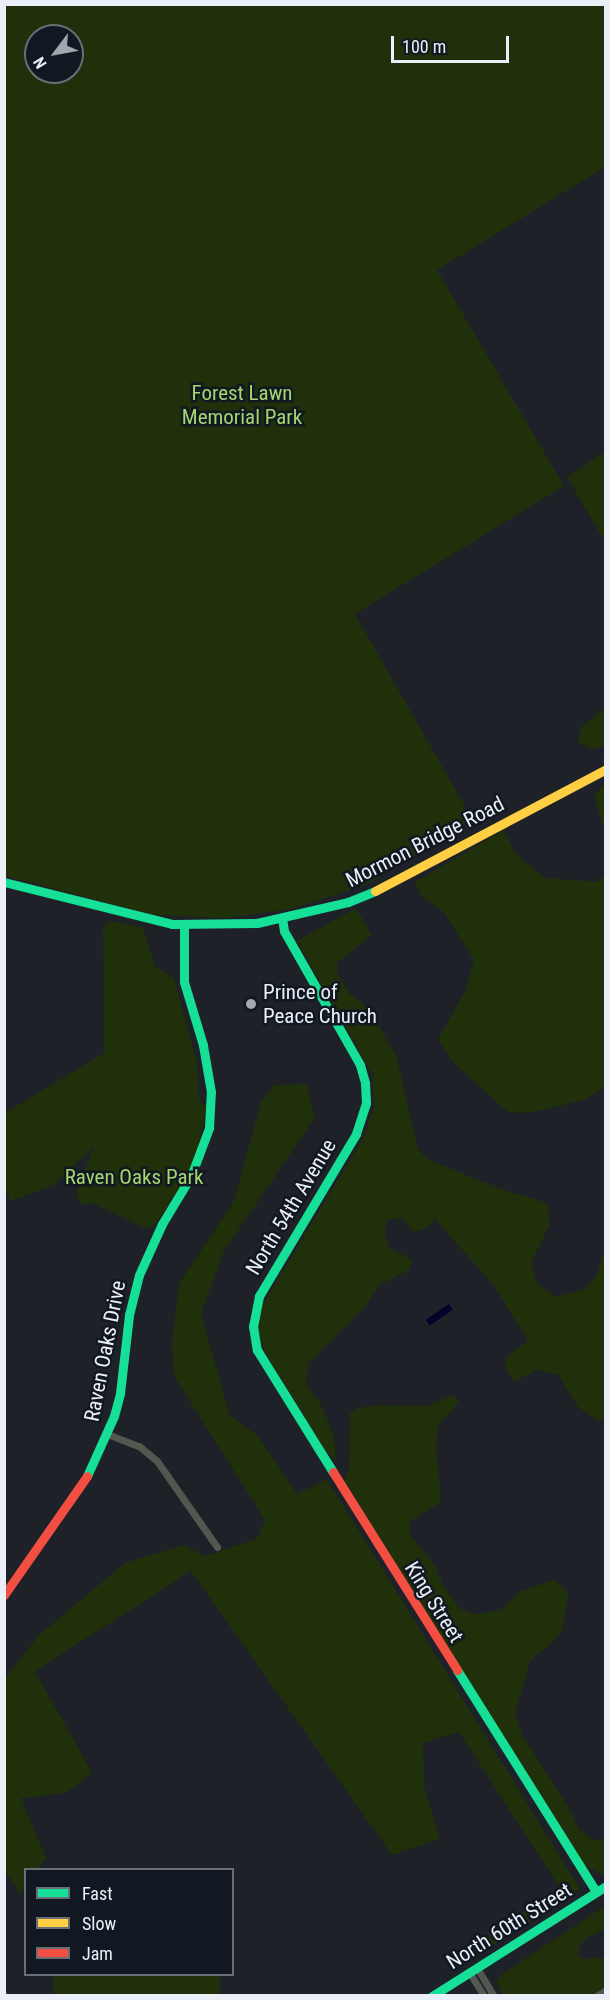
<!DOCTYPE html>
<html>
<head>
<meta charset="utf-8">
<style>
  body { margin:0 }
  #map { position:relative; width:610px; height:2000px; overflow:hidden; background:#1e2228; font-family:"Roboto Condensed",sans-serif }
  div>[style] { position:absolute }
  .green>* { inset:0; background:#1f300a; transform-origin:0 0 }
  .water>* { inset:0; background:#03042c; transform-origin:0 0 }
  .street>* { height:7px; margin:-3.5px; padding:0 3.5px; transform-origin:3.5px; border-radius:3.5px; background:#525850 }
  .fast>* { height:9px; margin:-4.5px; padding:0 4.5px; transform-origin:4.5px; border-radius:4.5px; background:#16e098 }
  .slow>* { height:9px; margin:-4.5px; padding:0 4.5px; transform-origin:4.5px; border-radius:4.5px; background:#ffcf43 }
  .jam>* { height:9px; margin:-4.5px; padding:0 4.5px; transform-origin:4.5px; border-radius:4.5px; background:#f24e42 }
  .dots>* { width:16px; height:16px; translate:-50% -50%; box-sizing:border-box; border:3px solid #121822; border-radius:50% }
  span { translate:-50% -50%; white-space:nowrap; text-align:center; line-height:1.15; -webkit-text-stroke:5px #121822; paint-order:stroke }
  .park-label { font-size:21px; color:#a5d76e }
  .street-label { font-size:21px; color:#ebeff7 }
  .poi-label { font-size:21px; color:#ebeff7 }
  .left { translate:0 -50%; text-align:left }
  .frame { position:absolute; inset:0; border:6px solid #ebeff7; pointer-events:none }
  .legend { position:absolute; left:24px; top:1868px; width:210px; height:108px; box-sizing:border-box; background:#121822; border:2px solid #696e77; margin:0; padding:8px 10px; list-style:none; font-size:18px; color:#ebeff7 }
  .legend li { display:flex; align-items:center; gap:12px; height:30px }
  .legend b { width:30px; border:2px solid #696e77 }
  .north { position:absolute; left:24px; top:24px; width:60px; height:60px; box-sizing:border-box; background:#121822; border:2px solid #696e77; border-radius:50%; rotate:238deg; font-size:16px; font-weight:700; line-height:24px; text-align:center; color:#ebeff7 }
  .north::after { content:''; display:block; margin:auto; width:21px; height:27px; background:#a3a7af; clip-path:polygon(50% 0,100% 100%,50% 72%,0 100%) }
  .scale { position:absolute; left:391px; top:36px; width:118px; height:27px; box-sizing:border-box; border:3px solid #ebeff7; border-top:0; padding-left:8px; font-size:18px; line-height:21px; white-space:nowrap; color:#ebeff7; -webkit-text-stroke:4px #121822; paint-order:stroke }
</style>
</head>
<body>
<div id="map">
  <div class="green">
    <div style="clip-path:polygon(evenodd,5px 5px,605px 5px,605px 167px,437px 270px,564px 486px,355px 614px,473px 820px,366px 885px,291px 909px,227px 918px,154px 915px,5px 876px,5px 5px,36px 36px,72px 36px,72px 72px,36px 72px,36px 36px)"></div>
    <div style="clip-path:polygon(605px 452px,605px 542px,567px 477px)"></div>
    <div style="clip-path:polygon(605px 708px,605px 746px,591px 749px,578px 742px,581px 727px)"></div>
    <div style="clip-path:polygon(605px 783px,605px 831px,594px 796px)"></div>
    <div style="clip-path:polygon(504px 830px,516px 854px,545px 878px,598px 882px,605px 874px,605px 1087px,584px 1100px,534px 1112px,509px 1113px,453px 1062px,438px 1039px,466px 990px,474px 960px,444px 912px,421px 896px,415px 882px)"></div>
    <div style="clip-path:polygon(356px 908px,372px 935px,337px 963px,337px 973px,350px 994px,370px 1010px,397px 1058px,418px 1149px,427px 1159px,501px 1189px,547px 1203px,550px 1224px,531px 1263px,537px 1283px,556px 1297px,583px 1290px,596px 1277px,605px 1250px,605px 1418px,598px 1421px,578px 1407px,558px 1374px,537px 1370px,513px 1382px,505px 1366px,508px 1355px,528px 1341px,495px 1287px,435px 1219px,426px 1228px,413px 1232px,402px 1218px,387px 1220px,384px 1233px,389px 1247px,412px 1260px,409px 1270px,379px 1285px,365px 1307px,309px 1363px,306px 1383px,320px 1403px,333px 1433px,336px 1460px,325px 1450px,265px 1352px,257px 1327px,262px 1306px,365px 1135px,374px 1106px,372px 1074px,297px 941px)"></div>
    <div style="clip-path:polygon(107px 921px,143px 927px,155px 966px,174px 978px,197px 1063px,200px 1102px,207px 1106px,198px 1149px,184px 1182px,153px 1227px,144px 1228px,93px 1203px,80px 1204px,76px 1193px,94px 1146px,54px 1185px,11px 1201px,5px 1190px,5px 1113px,104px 1053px,103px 928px)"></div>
    <div style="clip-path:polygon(306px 1084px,315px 1117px,223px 1253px,201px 1314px,230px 1416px,258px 1436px,297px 1494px,327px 1479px,580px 1889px,455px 1970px,449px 1962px,559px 1886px,459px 1732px,423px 1743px,424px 1786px,440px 1839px,392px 1855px,191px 1571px,35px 1671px,92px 1773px,65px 1793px,21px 1798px,46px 1858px,38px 1869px,26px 1870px,25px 1887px,20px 1894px,5px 1870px,5px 1678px,40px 1634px,125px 1563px,184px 1545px,205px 1556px,257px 1539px,265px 1520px,174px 1376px,172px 1343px,179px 1284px,234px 1201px,261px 1102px,274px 1085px)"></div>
    <div style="clip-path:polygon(454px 1395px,459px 1402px,438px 1426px,436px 1445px,441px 1502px,410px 1521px,409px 1533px,435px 1565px,443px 1585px,459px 1608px,472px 1614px,493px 1612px,505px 1607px,519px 1592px,553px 1580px,563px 1586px,568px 1595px,562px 1631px,547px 1648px,536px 1654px,530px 1662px,515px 1713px,522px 1735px,572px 1813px,579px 1830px,593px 1840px,605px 1839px,605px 1876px,582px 1864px,344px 1480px,349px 1469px,350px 1413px,358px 1408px,380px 1405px,427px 1406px)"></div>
    <div style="clip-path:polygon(605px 1906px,605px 1929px,588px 1937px,580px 1946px,578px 1954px,582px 1959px,605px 1958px,605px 1995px,502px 1995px,496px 1981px,501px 1975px)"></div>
    <div style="left:53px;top:1975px;width:167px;height:21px"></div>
  </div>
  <div class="water">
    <div style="left:449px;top:1304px;width:7px;height:28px;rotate:56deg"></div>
  </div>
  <div class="street">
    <div style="left:107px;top:1434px;width:34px;rotate:21deg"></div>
    <div style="left:139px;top:1446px;width:23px;rotate:40deg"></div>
    <div style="left:157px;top:1461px;width:105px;rotate:55.1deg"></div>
    <div style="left:477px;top:1968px;width:33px;rotate:59deg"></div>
    <div style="left:469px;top:1972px;width:28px;rotate:58deg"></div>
    <div style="left:4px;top:1995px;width:1px;rotate:45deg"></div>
    <div style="left:597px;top:1996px;width:11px;rotate:-34deg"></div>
  </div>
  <div class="fast">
    <div style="left:4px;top:882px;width:173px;rotate:14deg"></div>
    <div style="left:172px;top:924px;width:85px;rotate:-0.7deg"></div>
    <div style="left:257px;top:923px;width:93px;rotate:-13deg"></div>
    <div style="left:348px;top:902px;width:29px;rotate:-22deg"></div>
    <div style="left:282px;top:918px;width:13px;rotate:81deg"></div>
    <div style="left:284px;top:931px;width:154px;rotate:60.4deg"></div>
    <div style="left:360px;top:1065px;width:19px;rotate:74deg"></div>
    <div style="left:365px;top:1083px;width:20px;rotate:87deg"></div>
    <div style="left:366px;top:1103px;width:33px;rotate:108deg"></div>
    <div style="left:356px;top:1134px;width:189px;rotate:120.9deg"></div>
    <div style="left:259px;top:1296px;width:31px;rotate:101deg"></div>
    <div style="left:253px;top:1326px;width:24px;rotate:81deg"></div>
    <div style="left:257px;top:1350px;width:144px;rotate:58.1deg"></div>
    <div style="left:87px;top:1476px;width:66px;rotate:-65.8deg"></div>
    <div style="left:114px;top:1416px;width:24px;rotate:-75deg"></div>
    <div style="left:120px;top:1393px;width:79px;rotate:-83.4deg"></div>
    <div style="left:129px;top:1315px;width:41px;rotate:-76deg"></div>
    <div style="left:139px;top:1275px;width:56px;rotate:-65.7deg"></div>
    <div style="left:162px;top:1224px;width:56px;rotate:-58.9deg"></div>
    <div style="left:191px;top:1176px;width:51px;rotate:-69.4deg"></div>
    <div style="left:209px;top:1128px;width:36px;rotate:-87deg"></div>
    <div style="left:211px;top:1092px;width:48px;rotate:-99.7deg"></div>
    <div style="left:203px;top:1045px;width:66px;rotate:-106.8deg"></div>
    <div style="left:184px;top:982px;width:58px;rotate:-90deg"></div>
    <div style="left:457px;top:1670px;width:262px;rotate:57.9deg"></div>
    <div style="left:432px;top:1996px;width:206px;rotate:-32.3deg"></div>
  </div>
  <div class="slow">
    <div style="left:375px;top:891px;width:261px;rotate:-27.8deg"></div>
  </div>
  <div class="jam">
    <div style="left:333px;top:1472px;width:234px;rotate:57.9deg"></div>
    <div style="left:4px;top:1595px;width:145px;rotate:-55.1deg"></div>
  </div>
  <div class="dots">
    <div style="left:251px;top:1004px;background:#a3a7af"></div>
  </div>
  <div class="park-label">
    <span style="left:242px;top:405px">Forest Lawn<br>Memorial Park</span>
    <span style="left:134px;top:1177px">Raven Oaks Park</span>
  </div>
  <div class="street-label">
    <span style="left:425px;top:842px;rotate:-27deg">Mormon Bridge Road</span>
    <span style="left:291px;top:1207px;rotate:-59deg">North 54th Avenue</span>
    <span style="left:105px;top:1351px;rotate:-79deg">Raven Oaks Drive</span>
    <span style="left:434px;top:1602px;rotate:58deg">King Street</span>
    <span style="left:509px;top:1926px;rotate:-32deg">North 60th Street</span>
  </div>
  <div class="poi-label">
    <span class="left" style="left:263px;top:1004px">Prince of<br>Peace Church</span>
  </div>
  <div class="frame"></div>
  <ul class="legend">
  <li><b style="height:8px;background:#16e098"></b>Fast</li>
  <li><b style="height:8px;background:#ffcf43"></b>Slow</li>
  <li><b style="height:8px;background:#f24e42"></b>Jam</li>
  </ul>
  <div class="north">N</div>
  <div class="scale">100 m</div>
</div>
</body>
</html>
